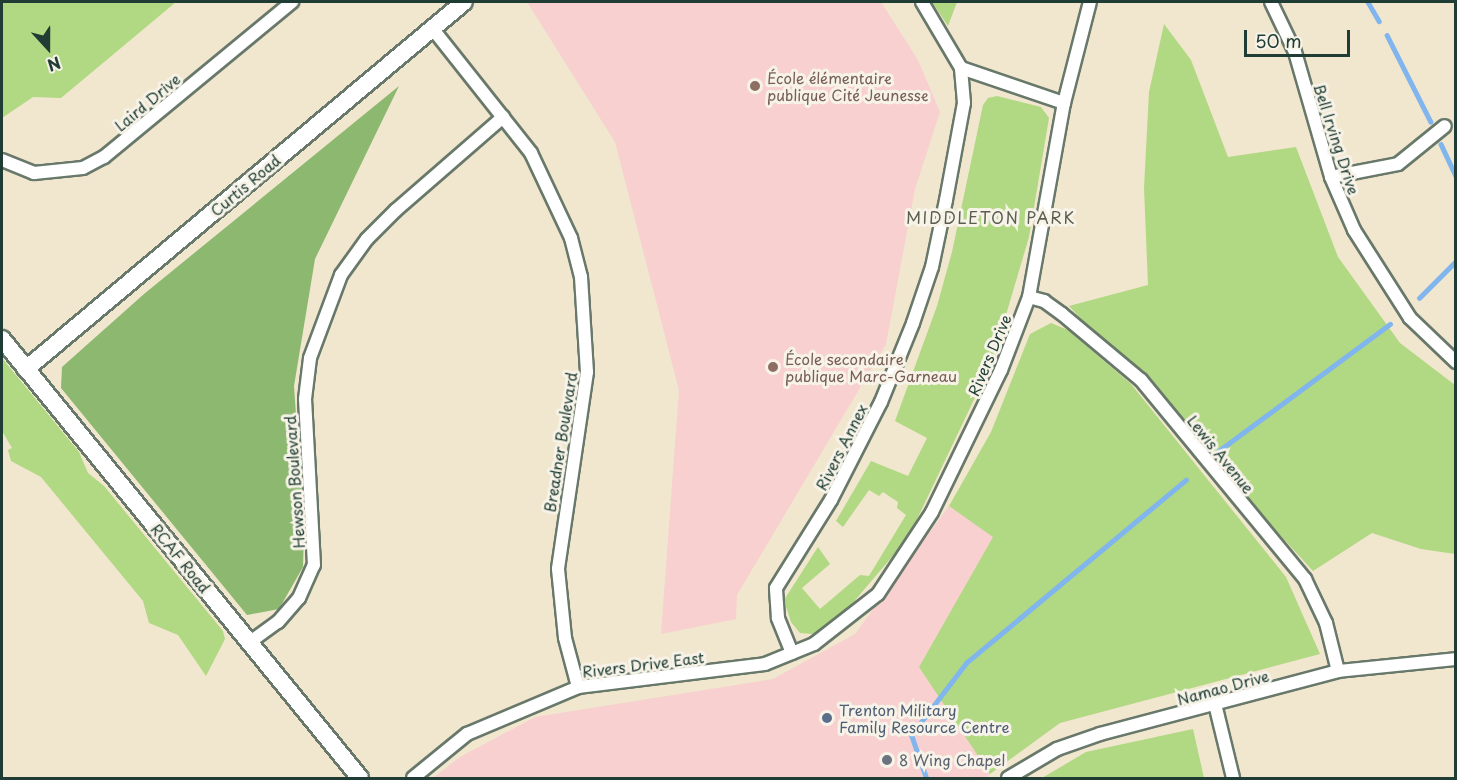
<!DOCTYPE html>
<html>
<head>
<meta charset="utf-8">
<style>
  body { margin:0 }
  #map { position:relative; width:1457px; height:780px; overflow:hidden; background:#f1e6ce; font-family:"Playpen Sans",sans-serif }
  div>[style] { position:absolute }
  .built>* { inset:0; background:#f7d0cf }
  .green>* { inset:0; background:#b1d882 }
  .forest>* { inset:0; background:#8cb870 }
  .stream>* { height:4.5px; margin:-2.25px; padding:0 2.25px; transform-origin:2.25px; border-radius:2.25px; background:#80b5ee }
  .roads { filter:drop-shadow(2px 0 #68786a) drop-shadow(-2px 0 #68786a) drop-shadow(0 2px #68786a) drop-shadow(0 -2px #68786a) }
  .minor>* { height:12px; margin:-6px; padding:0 6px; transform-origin:6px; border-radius:6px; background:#fff }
  .secondary>* { height:16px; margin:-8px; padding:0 8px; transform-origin:8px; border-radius:8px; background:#fff }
  .dots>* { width:16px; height:16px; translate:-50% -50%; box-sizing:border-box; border:3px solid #f7f3e8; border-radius:50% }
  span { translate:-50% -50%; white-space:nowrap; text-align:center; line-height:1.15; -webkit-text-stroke:6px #f7f3e8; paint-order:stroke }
  .education-label { font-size:15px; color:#785e54 }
  .left { translate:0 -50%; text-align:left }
  .street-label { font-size:15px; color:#1f3d34 }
  .service-label { font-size:15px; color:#4e5e75 }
  .worship-label { font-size:15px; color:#5b616d }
  .neighbourhood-label { font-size:16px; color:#595e4e; letter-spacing:1.5px }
  .frame { position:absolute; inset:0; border:3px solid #1f3d34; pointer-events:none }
  .north { position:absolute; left:18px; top:18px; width:60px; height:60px; -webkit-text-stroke:4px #f7f3e8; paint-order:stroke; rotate:159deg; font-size:16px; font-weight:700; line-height:24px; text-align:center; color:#1f3d34 }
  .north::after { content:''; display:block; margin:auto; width:21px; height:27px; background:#1f3d34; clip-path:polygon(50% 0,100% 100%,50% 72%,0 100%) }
  .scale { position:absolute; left:1244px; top:30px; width:106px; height:27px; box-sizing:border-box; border:3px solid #1f3d34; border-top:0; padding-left:8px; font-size:18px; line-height:21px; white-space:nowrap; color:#1f3d34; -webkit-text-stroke:4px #f7f3e8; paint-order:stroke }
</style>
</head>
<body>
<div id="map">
  <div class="built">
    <div style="clip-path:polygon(527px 2px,881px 2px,918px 60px,940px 112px,915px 189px,886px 344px,737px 595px,736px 619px,661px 634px,679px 390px,615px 142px)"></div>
    <div style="clip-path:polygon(949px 506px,994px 536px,919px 667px,990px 774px,986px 778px,433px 778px,460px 757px,535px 717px,773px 679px,855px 634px)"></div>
  </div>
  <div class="green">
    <div style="clip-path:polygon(2px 2px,176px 2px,61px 98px,33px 97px,2px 118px)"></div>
    <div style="clip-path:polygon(932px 2px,957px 2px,948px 26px)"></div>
    <div style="clip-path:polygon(1164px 24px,1191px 60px,1228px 157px,1296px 147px,1338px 257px,1400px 343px,1455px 385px,1455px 554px,1421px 549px,1372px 533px,1313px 571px,1069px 306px,1148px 285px,1144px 188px,1149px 92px)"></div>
    <div style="clip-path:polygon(997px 96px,1041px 107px,1049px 118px,1029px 237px,992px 362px,908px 538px,845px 612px,813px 634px,800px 633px,791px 622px,784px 600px,818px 547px,830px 564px,802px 588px,820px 609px,860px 575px,869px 576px,906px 515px,897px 508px,898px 502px,883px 492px,879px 496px,869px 490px,843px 527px,836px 521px,871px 461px,908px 476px,927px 438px,895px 421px,937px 306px,952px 252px,983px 105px,988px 98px)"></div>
    <div style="clip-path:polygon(1051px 323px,1068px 330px,1131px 384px,1286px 577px,1320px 654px,1060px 723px,990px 774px,919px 667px,993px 537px,949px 506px,991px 432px,1030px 334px)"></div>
    <div style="clip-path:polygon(2px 358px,79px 452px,88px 473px,104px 486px,223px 631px,225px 639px,206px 676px,178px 635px,149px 623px,143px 601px,41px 477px,11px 461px,8px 450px,12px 448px,2px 431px)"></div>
    <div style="clip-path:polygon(1193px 729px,1204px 778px,1042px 778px,1086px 752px)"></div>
  </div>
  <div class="forest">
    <div style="clip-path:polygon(399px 86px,315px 259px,294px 386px,304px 532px,303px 567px,279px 609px,247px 615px,61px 388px,62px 367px,144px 294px)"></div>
  </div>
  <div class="stream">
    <div style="left:1368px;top:2px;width:22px;rotate:60deg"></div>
    <div style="left:1387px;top:35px;width:97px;rotate:63.2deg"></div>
    <div style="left:1441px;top:144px;width:35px;rotate:65deg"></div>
    <div style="left:1419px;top:298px;width:52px;rotate:-45deg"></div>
    <div style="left:1217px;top:452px;width:215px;rotate:-36.5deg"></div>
    <div style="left:926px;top:778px;width:46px;rotate:-109.2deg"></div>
    <div style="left:911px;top:735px;width:91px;rotate:-52.6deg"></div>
    <div style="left:966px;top:663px;width:286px;rotate:-39.8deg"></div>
  </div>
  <div class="roads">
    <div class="minor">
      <div style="left:922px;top:2px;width:77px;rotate:59.4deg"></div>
      <div style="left:961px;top:68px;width:109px;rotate:18.8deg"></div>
      <div style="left:1271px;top:2px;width:55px;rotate:64.4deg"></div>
      <div style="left:1295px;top:52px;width:130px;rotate:73.9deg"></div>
      <div style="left:1331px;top:177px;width:58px;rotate:66.5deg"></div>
      <div style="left:1354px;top:230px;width:104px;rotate:57.5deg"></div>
      <div style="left:1410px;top:318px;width:64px;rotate:43.7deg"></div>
      <div style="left:432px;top:28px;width:159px;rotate:51.6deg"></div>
      <div style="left:531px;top:153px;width:94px;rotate:64.8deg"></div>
      <div style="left:571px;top:238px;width:40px;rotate:75.6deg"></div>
      <div style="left:581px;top:277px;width:95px;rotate:86.4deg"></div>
      <div style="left:587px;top:372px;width:199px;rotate:98.4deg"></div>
      <div style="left:558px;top:569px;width:69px;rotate:84.2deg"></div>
      <div style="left:565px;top:638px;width:51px;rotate:75.1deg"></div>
      <div style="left:2px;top:160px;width:35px;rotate:22deg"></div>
      <div style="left:34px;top:173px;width:49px;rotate:-5.8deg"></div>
      <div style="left:83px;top:168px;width:24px;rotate:-28deg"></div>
      <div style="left:104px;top:157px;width:244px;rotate:-39.5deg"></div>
      <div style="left:1331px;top:177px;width:68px;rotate:-11deg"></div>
      <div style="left:1398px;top:164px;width:60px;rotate:-39deg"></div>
      <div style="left:1029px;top:297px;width:16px;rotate:15deg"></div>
      <div style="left:1044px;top:301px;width:22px;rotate:36deg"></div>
      <div style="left:1062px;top:314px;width:103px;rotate:39.9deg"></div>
      <div style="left:1141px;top:380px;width:258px;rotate:50.5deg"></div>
      <div style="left:1305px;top:579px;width:49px;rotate:64.5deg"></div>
      <div style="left:1326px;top:623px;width:49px;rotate:76deg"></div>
      <div style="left:250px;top:642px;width:34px;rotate:-36deg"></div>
      <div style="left:278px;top:622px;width:32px;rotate:-49deg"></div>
      <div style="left:299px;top:598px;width:36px;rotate:-66deg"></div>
      <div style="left:314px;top:565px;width:166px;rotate:-93.1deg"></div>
      <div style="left:305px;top:399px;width:41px;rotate:-83deg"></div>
      <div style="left:310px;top:358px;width:89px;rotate:-69.5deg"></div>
      <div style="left:341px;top:275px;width:44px;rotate:-54.2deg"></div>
      <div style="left:367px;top:239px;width:41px;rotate:-45deg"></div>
      <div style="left:396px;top:210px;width:142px;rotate:-41deg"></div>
      <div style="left:792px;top:653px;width:38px;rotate:-112deg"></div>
      <div style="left:778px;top:618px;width:30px;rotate:-94deg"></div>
      <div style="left:776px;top:588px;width:104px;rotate:-58deg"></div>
      <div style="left:831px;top:500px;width:110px;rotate:-63deg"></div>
      <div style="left:881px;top:402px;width:85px;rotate:-67.9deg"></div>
      <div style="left:913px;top:323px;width:59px;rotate:-71.3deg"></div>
      <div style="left:932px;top:267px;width:68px;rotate:-78.2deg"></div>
      <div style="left:946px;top:200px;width:99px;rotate:-79.5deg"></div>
      <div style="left:964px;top:103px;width:35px;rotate:-95deg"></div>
      <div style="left:1215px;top:704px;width:76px;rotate:76.3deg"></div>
      <div style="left:413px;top:778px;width:70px;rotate:-39.2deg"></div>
      <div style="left:467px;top:734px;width:121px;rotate:-22.9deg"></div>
      <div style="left:578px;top:687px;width:188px;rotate:-7deg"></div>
      <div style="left:765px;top:664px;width:53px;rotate:-22.2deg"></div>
      <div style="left:814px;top:644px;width:81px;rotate:-38deg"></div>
      <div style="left:878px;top:594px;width:98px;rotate:-56.6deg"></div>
      <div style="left:932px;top:512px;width:158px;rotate:-64.1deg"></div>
      <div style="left:1001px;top:370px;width:78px;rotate:-69deg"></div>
      <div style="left:1029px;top:297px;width:197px;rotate:-79.8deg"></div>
      <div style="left:1064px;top:103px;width:104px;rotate:-75.6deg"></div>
      <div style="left:1008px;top:778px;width:57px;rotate:-30.6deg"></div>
      <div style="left:1057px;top:749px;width:46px;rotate:-19.2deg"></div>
      <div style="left:1100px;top:734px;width:246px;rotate:-14.8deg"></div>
      <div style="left:1338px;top:671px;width:119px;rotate:-5.8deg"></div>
    </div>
    <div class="secondary">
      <div style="left:2px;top:339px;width:566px;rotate:50.8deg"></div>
      <div style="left:26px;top:369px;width:571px;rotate:-39.96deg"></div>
    </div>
  </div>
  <div class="dots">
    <div style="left:755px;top:86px;background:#8d6e63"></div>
    <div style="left:773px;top:367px;background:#8d6e63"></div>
    <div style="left:827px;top:718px;background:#5c6f8a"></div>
    <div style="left:887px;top:760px;background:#6b7280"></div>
  </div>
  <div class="education-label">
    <span class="left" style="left:767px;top:86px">École élémentaire<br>publique Cité Jeunesse</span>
    <span class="left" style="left:785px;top:367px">École secondaire<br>publique Marc-Garneau</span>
  </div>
  <div class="street-label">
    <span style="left:147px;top:102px;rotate:-40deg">Laird Drive</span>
    <span style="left:1337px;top:139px;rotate:72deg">Bell Irving Drive</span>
    <span style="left:245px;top:185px;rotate:-40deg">Curtis Road</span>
    <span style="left:989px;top:355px;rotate:-67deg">Rivers Drive</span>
    <span style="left:560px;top:442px;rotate:-81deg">Breadner Boulevard</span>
    <span style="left:841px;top:447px;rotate:-63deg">Rivers Annex</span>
    <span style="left:1221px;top:454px;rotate:51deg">Lewis Avenue</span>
    <span style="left:294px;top:482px;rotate:-94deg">Hewson Boulevard</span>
    <span style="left:181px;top:558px;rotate:51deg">RCAF Road</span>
    <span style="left:643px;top:664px;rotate:-7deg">Rivers Drive East</span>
    <span style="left:1223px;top:687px;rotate:-15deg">Namao Drive</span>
  </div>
  <div class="service-label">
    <span class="left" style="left:839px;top:718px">Trenton Military<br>Family Resource Centre</span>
  </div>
  <div class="worship-label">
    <span class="left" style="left:899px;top:760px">8 Wing Chapel</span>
  </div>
  <div class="neighbourhood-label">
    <span style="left:991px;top:217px">MIDDLETON PARK</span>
  </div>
  <div class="frame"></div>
  <div class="north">N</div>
  <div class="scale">50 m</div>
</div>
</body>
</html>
